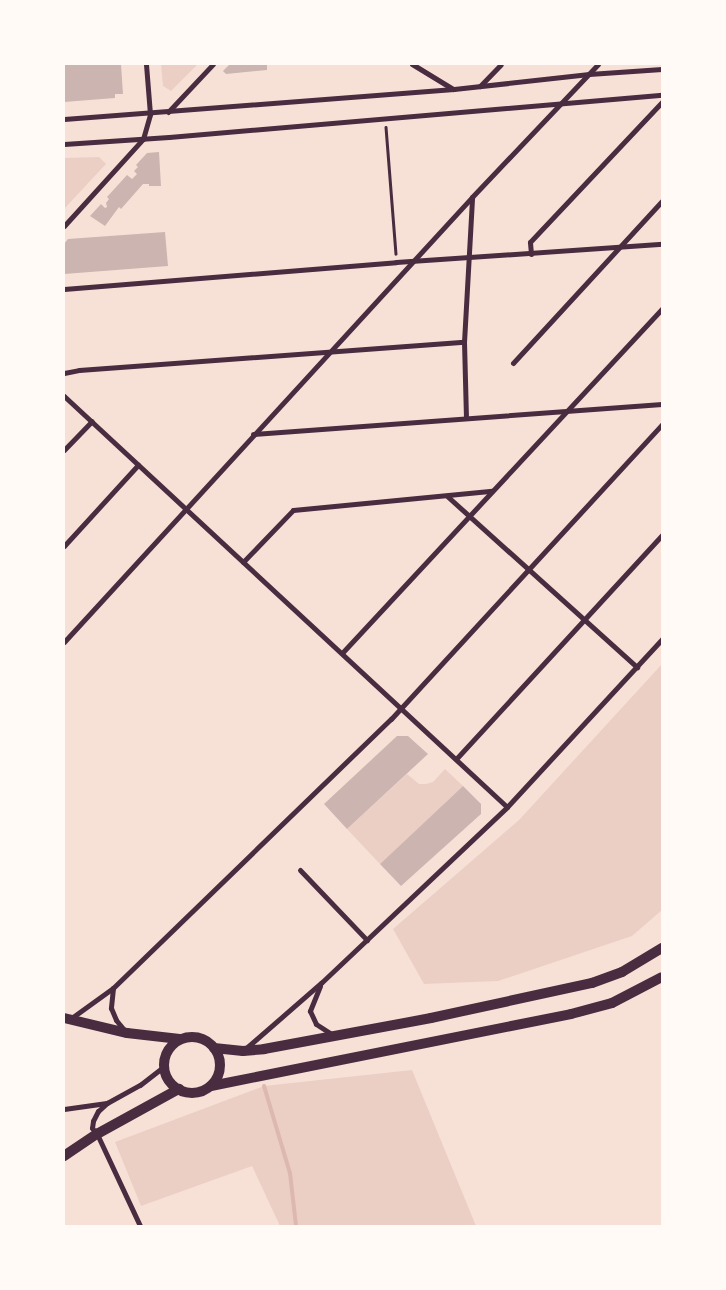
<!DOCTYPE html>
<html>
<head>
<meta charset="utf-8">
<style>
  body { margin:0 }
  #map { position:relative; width:726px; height:1290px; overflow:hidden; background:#f7e1d7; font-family:Rubik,sans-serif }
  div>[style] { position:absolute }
  .green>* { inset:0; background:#ebcfc5 }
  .stream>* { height:4px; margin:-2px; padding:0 2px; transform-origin:2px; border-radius:2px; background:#dcb8b0 }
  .building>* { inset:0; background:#ccb4b1 }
  .path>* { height:2.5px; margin:-1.25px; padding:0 1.25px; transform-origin:1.25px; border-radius:1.25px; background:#4a2c40 }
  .minor>* { height:5px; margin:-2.5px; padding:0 2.5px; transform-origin:2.5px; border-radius:2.5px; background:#4a2c40 }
  .primary>* { height:10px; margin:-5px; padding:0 5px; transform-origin:5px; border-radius:5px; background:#4a2c40 }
  .primary>.ring { margin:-5px; padding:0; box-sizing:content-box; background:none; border:10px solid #4a2c40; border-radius:50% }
  span { translate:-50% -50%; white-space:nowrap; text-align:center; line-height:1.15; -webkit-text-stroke:5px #fffaf5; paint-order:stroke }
  .frame { position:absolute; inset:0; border:65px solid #fffaf5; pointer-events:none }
</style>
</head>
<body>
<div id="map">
  <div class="green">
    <div style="clip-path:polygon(161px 64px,198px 64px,171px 91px,163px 86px)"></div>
    <div style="clip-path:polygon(99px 157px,106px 164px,64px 209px,64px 158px)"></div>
    <div style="clip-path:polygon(662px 664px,662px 910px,632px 936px,498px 981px,424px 984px,393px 929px,519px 820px)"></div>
    <div style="clip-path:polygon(445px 769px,463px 786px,380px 864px,347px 829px,407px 774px,419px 784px,426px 784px,433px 782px)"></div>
    <div style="clip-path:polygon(412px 1070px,476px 1226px,280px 1226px,252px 1166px,141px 1206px,115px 1142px,264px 1086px)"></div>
  </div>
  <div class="stream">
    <div style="left:264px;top:1086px;width:91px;rotate:73.4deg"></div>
    <div style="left:290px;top:1173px;width:53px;rotate:83.5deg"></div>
  </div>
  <div class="building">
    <div style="clip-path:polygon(64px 64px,121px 64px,123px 94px,115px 94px,115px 98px,64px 102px)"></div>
    <div style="clip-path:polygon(230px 64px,267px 64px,267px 70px,226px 74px,223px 71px)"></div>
    <div style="clip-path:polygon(159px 152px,161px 186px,149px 186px,149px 184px,143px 184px,121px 209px,119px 207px,105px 226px,90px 216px,101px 204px,105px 208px,107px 207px,106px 203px,109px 199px,107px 197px,127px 175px,132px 179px,137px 174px,134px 171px,138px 167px,136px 165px,147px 153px)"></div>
    <div style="clip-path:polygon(165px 232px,168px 266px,64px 274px,64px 244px,68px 239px)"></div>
    <div style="clip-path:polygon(397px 736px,408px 736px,428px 754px,347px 829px,324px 804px)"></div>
    <div style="clip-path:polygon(463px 786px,481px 804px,481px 814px,401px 886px,380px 864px)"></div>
  </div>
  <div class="path">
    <div style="left:386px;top:127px;width:127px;rotate:85.5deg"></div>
  </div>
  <div class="minor">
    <div style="left:412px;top:64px;width:48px;rotate:31.4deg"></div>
    <div style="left:480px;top:86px;width:30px;rotate:-46deg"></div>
    <div style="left:168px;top:112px;width:66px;rotate:-46.8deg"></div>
    <div style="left:64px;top:119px;width:391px;rotate:-4.4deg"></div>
    <div style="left:454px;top:89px;width:136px;rotate:-6.3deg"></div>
    <div style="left:589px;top:74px;width:73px;rotate:-3.9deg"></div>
    <div style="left:64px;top:144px;width:105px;rotate:-3.8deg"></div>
    <div style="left:169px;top:137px;width:495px;rotate:-4.9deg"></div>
    <div style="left:64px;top:226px;width:118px;rotate:-47.8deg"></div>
    <div style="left:143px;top:139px;width:26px;rotate:-74deg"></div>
    <div style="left:150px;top:114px;width:50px;rotate:-94.6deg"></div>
    <div style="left:531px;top:254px;width:12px;rotate:-95deg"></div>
    <div style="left:530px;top:242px;width:192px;rotate:-46.7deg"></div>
    <div style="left:64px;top:289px;width:333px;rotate:-4.6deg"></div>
    <div style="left:396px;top:262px;width:267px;rotate:-3.9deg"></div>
    <div style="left:513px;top:363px;width:220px;rotate:-47.4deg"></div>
    <div style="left:64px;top:373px;width:15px;rotate:-11deg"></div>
    <div style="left:79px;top:370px;width:386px;rotate:-4.2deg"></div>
    <div style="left:64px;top:396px;width:604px;rotate:42.85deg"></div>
    <div style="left:466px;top:418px;width:76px;rotate:-91.5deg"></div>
    <div style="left:464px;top:342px;width:145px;rotate:-86.8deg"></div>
    <div style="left:253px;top:434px;width:410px;rotate:-4.2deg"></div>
    <div style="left:64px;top:450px;width:40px;rotate:-46deg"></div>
    <div style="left:447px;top:496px;width:256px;rotate:42deg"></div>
    <div style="left:64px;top:546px;width:110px;rotate:-47.6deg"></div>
    <div style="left:243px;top:562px;width:72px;rotate:-46.1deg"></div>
    <div style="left:293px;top:510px;width:200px;rotate:-5.5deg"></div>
    <div style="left:64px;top:642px;width:604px;rotate:-47.48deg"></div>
    <div style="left:472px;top:197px;width:183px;rotate:-46.5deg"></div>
    <div style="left:342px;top:653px;width:470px;rotate:-47.1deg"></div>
    <div style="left:456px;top:759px;width:304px;rotate:-47.4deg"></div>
    <div style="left:300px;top:870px;width:97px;rotate:46.3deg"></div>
    <div style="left:320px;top:986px;width:27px;rotate:112deg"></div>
    <div style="left:310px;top:1011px;width:14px;rotate:65deg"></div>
    <div style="left:316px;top:1024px;width:20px;rotate:33deg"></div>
    <div style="left:113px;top:988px;width:20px;rotate:96deg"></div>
    <div style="left:111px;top:1008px;width:13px;rotate:67deg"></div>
    <div style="left:116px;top:1020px;width:14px;rotate:51deg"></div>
    <div style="left:70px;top:1019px;width:53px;rotate:-35.8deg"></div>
    <div style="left:113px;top:988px;width:387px;rotate:-44.1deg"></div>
    <div style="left:391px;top:719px;width:401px;rotate:-47.4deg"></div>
    <div style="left:245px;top:1049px;width:101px;rotate:-41deg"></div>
    <div style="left:321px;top:983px;width:256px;rotate:-43.4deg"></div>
    <div style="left:507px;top:807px;width:229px;rotate:-47.3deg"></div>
    <div style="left:107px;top:1103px;width:12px;rotate:138deg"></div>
    <div style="left:98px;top:1111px;width:11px;rotate:117deg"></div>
    <div style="left:93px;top:1121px;width:7px;rotate:98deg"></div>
    <div style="left:92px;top:1128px;width:8px;rotate:50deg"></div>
    <div style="left:97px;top:1134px;width:102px;rotate:64.9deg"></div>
    <div style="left:64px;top:1109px;width:43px;rotate:-7.9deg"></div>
    <div style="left:107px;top:1103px;width:38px;rotate:-29deg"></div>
    <div style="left:140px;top:1085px;width:31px;rotate:-38deg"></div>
  </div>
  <div class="primary">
    <div style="left:64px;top:1018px;width:65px;rotate:13.4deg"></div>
    <div style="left:127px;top:1033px;width:53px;rotate:6.5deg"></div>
    <div class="ring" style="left:164px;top:1037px;width:46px;height:46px"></div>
    <div style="left:214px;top:1048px;width:29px;rotate:6deg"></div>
    <div style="left:243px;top:1051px;width:21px;rotate:-5deg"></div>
    <div style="left:264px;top:1049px;width:170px;rotate:-10.5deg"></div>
    <div style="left:431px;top:1018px;width:165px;rotate:-12.3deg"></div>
    <div style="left:592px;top:983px;width:32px;rotate:-20deg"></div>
    <div style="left:622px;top:972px;width:47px;rotate:-31deg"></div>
    <div style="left:211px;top:1086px;width:367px;rotate:-11.3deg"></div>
    <div style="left:571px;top:1014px;width:42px;rotate:-15deg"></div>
    <div style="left:612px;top:1003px;width:56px;rotate:-27.5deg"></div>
    <div style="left:64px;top:1156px;width:40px;rotate:-34deg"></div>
    <div style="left:97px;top:1134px;width:94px;rotate:-28.8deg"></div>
  </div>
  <div class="frame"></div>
</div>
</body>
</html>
